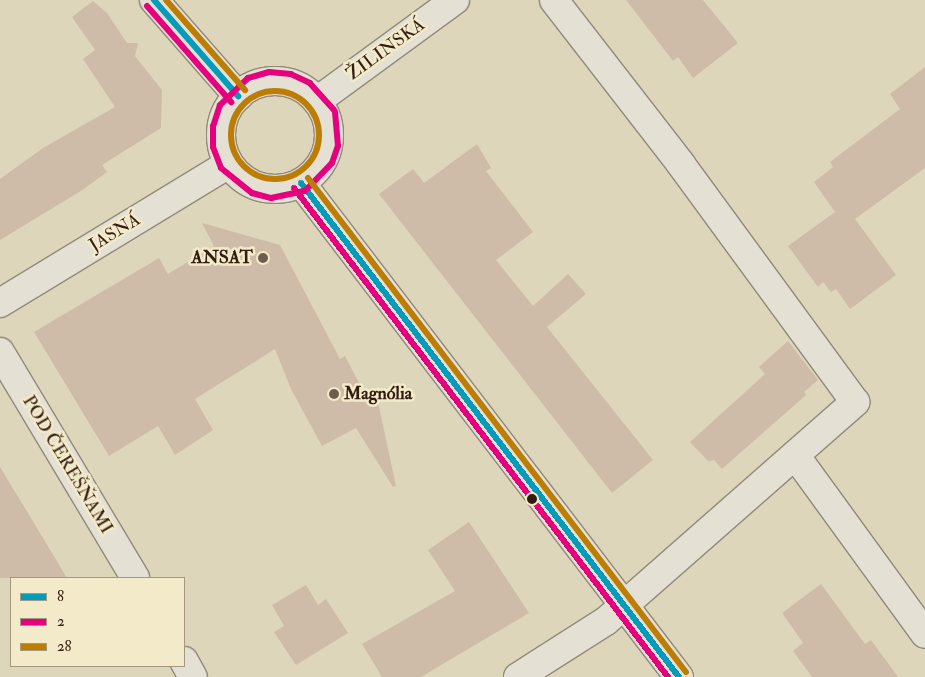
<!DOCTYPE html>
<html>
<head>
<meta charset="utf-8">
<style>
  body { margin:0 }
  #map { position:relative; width:925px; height:677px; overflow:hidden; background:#ddd6bb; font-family:"IM FELL Double Pica",serif }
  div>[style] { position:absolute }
  .building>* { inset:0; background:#cebca9 }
  .roads { filter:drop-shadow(1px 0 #918a7a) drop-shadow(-1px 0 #918a7a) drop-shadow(0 1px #918a7a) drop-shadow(0 -1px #918a7a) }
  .minor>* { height:28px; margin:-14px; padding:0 14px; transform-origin:14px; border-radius:14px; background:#e4e0d3 }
  .minor>.ring { margin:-14px; padding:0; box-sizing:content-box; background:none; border:28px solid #e4e0d3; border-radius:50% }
  .bus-1>* { height:6px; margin:-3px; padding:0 3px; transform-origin:3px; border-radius:3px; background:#059bbb }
  .bus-2>* { height:6px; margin:-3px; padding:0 3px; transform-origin:3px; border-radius:3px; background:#e5007d }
  .bus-3>* { height:6px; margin:-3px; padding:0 3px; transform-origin:3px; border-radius:3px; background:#bc7d05 }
  .bus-3>.ring { margin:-3px; padding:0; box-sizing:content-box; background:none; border:6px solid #bc7d05; border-radius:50% }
  .dots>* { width:14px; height:14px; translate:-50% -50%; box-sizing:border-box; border:2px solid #f3eac9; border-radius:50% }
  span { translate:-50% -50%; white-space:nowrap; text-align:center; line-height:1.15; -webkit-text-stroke:5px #f3eac9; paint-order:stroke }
  .street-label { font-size:18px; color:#321c12 }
  .poi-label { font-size:18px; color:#321c12; font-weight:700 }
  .right { translate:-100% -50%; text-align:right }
  .left { translate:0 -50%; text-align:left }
  .legend { position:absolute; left:10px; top:577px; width:175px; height:90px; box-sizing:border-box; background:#f3eac9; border:1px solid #a69880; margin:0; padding:6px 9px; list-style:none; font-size:15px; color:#321c12 }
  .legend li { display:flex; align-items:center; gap:10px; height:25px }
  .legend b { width:25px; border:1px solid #a69880 }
</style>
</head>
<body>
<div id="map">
  <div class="building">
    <div style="clip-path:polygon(626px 0,703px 0,738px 43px,693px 78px,678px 57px,673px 61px)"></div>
    <div style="clip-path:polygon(93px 1px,107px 13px,127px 43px,138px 43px,135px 56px,162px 90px,161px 128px,102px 165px,107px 172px,84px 189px,0 240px,0 179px,43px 148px,115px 107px,83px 59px,95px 50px,72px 17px)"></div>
    <div style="clip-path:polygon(925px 67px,925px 168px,855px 219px,896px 275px,850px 309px,836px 289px,831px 292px,823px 282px,818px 287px,788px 246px,835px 212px,814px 182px,833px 167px,830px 162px,900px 109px,890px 94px)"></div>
    <div style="clip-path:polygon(477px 144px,491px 168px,486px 171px,533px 232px,496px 260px,533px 306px,568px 274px,586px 294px,547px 327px,653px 460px,612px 493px,379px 194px,413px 169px,424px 183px)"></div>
    <div style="clip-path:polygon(202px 223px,280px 245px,340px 359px,345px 356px,369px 402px,378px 402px,396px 486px,393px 487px,356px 428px,322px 446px,291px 389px,275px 349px,195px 399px,213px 430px,175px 455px,158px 426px,109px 456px,34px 332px,159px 258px,168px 274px,214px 246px)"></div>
    <div style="clip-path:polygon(788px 341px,818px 380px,804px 392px,806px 395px,722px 469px,714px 460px,708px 461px,690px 442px,765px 374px,759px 367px)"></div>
    <div style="clip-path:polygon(0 467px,43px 538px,67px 578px,0 578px)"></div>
    <div style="clip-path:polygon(469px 522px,529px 613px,421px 677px,382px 677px,362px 644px,455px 591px,428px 550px)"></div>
    <div style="clip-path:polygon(821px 584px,865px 644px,871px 640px,898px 677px,812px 677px,793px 651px,803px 643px,782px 613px)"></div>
    <div style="clip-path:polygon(306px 585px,318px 605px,326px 599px,348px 633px,296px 665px,274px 632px,284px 626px,272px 605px)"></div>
  </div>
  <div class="roads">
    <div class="minor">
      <div style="left:154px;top:0;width:128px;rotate:48.8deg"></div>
      <div class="ring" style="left:221px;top:81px;width:80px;height:80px"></div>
      <div style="left:317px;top:101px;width:171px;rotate:-36.2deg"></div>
      <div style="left:301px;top:183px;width:622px;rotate:52.58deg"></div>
      <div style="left:0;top:303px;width:268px;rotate:-31.3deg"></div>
      <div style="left:0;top:352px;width:263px;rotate:59.1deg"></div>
      <div style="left:795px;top:455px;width:221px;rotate:54deg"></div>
      <div style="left:184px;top:661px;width:18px;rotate:61deg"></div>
      <div style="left:518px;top:677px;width:104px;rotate:-32.5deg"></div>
      <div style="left:606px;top:621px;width:332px;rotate:-41.3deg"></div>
      <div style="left:855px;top:402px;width:295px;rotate:-126.2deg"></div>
      <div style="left:681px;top:164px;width:207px;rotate:-127.8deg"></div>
    </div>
  </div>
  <div class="bus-1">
    <div style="left:154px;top:0;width:128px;rotate:48.8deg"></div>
    <div style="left:301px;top:183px;width:622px;rotate:52.58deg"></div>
  </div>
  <div class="bus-2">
    <div style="left:147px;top:6px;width:128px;rotate:48.8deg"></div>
    <div style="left:334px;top:110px;width:36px;rotate:-132deg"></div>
    <div style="left:310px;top:83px;width:21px;rotate:-155deg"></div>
    <div style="left:291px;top:74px;width:22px;rotate:-175deg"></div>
    <div style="left:269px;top:72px;width:22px;rotate:164deg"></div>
    <div style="left:248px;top:78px;width:39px;rotate:136deg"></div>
    <div style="left:220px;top:105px;width:22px;rotate:108deg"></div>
    <div style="left:213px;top:126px;width:21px;rotate:90deg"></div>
    <div style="left:213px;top:147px;width:22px;rotate:69deg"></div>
    <div style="left:221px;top:168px;width:40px;rotate:39deg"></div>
    <div style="left:252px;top:193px;width:20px;rotate:15deg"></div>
    <div style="left:271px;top:198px;width:35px;rotate:-12deg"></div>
    <div style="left:305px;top:191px;width:39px;rotate:-46deg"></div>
    <div style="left:332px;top:163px;width:18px;rotate:-71deg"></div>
    <div style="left:338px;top:146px;width:34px;rotate:-95deg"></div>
    <div style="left:294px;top:188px;width:616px;rotate:52.59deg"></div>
  </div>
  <div class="bus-3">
    <div style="left:166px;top:0;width:120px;rotate:48.7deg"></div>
    <div class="ring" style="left:231px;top:91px;width:82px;height:82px"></div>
    <div style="left:308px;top:178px;width:622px;rotate:52.58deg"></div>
  </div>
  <div class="dots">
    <div style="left:263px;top:258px;background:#6e5d4d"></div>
    <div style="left:334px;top:394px;background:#6e5d4d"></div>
    <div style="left:532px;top:499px;background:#321c12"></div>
  </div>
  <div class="street-label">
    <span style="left:386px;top:50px;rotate:-36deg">ŽILINSKÁ</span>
    <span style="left:115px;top:233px;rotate:-31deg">JASNÁ</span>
    <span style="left:67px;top:465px;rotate:59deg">POD ČEREŠŇAMI</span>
  </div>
  <div class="poi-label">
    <span class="right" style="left:253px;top:258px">ANSAT</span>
    <span class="left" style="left:344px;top:394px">Magnólia</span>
  </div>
  <ul class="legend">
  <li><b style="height:6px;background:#059bbb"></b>8</li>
  <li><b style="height:6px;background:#e5007d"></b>2</li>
  <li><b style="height:6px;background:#bc7d05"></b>28</li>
  </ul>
</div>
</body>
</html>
